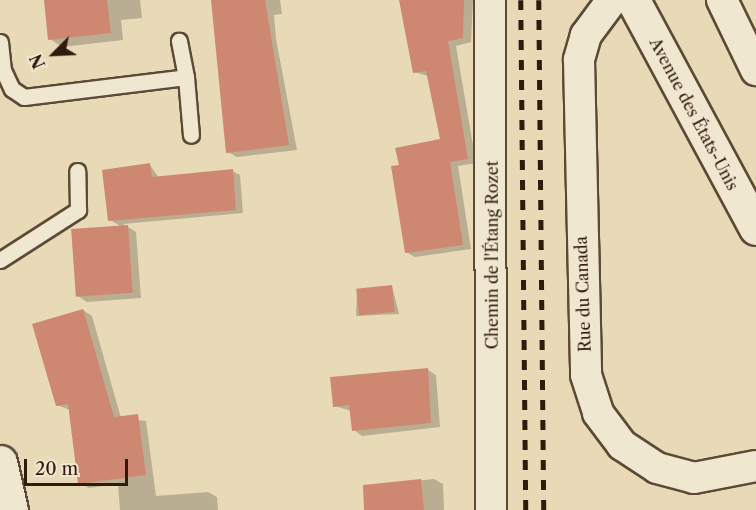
<!DOCTYPE html>
<html>
<head>
<meta charset="utf-8">
<style>
  body { margin:0 }
  #map { position:relative; width:756px; height:510px; overflow:hidden; background:#e8dab6; font-family:"Libre Caslon Text",serif }
  div>[style] { position:absolute }
  .shadow>* { inset:0; background:#0003 }
  .building>* { inset:0; background:#ce8871; transform-origin:0 0 }
  .roads { filter:drop-shadow(2px 0 #5d4a36) drop-shadow(-2px 0 #5d4a36) drop-shadow(0 2px #5d4a36) drop-shadow(0 -2px #5d4a36) }
  .lane>* { height:15px; margin:-7.5px; padding:0 7.5px; transform-origin:7.5px; border-radius:7.5px; background:#f0e7d0 }
  .street>* { height:30px; margin:-15px; padding:0 15px; transform-origin:15px; border-radius:15px; background:#f0e7d0 }
  .secondary>* { height:33px; margin:-16.5px; padding:0 16.5px; transform-origin:16.5px; border-radius:16.5px; background:#f0e7d0 }
  .rail>* { height:4.5px; margin-top:-2.25px; transform-origin:0; background:repeating-linear-gradient(90deg,#2f1a0c 0 10px,transparent 0 20px) }
  span { translate:-50% -50%; white-space:nowrap; text-align:center; line-height:1.15; -webkit-text-stroke:6px #f0e7d0; paint-order:stroke }
  .street-label { font-size:16px; color:#2f1a0c }
  .north { position:absolute; left:24px; top:24px; width:60px; height:60px; -webkit-text-stroke:4px #f0e7d0; paint-order:stroke; rotate:246deg; font-size:16px; font-weight:700; line-height:24px; text-align:center; color:#2f1a0c }
  .north::after { content:''; display:block; margin:auto; width:21px; height:27px; background:#2f1a0c; clip-path:polygon(50% 0,100% 100%,50% 72%,0 100%) }
  .scale { position:absolute; left:24px; top:459px; width:104px; height:27px; box-sizing:border-box; border:3px solid #2f1a0c; border-top:0; padding-left:8px; font-size:18px; line-height:21px; white-space:nowrap; color:#2f1a0c; -webkit-text-stroke:4px #f0e7d0; paint-order:stroke }
</style>
</head>
<body>
<div id="map">
  <div class="shadow">
    <div style="clip-path:polygon(53px 0,140px 0,142px 18px,121px 20px,123px 40px,62px 47px,50px 39px)"></div>
    <div style="clip-path:polygon(212px 0,280px 0,282px 14px,274px 15px,276px 39px,297px 150px,237px 157px,228px 152px)"></div>
    <div style="clip-path:polygon(400px 0,473px 0,471px 42px,456px 46px,476px 163px,458px 166px,471px 249px,415px 257px,406px 252px,442px 140px,428px 76px,414px 72px)"></div>
    <div style="clip-path:polygon(150px 165px,159px 178px,232px 171px,240px 175px,243px 213px,123px 224px,136px 232px,141px 298px,87px 302px,78px 296px,122px 227px,110px 220px)"></div>
    <div style="clip-path:polygon(392px 286px,399px 314px,356px 316px,357px 291px)"></div>
    <div style="clip-path:polygon(83px 310px,92px 316px,121px 418px,146px 421px,156px 496px,208px 492px,217px 497px,218px 510px,120px 510px,118px 484px,89px 488px,80px 483px,70px 410px,57px 405px)"></div>
    <div style="clip-path:polygon(428px 370px,436px 375px,440px 427px,362px 436px,354px 430px,352px 411px,334px 406px)"></div>
    <div style="clip-path:polygon(434px 479px,443px 484px,444px 510px,367px 510px,365px 486px)"></div>
  </div>
  <div class="building">
    <div style="clip-path:polygon(44px 0,107px 0,111px 33px,48px 40px)"></div>
    <div style="clip-path:polygon(211px 0,265px 0,289px 145px,226px 153px)"></div>
    <div style="clip-path:polygon(399px 0,464px 0,463px 38px,448px 41px,468px 159px,450px 162px,463px 245px,405px 253px,391px 166px,399px 165px,395px 148px,440px 139px,426px 71px,413px 73px)"></div>
    <div style="clip-path:polygon(150px 163px,152px 177px,233px 169px,236px 210px,108px 221px,102px 170px)"></div>
    <div style="left:128px;top:225px;width:68px;height:57px;rotate:86deg"></div>
    <div style="left:392px;top:285px;width:27px;height:36px;rotate:84deg"></div>
    <div style="clip-path:polygon(83px 309px,114px 417px,138px 414px,146px 475px,78px 484px,68px 404px,56px 406px,32px 324px)"></div>
    <div style="clip-path:polygon(428px 368px,431px 423px,352px 431px,349px 405px,333px 407px,330px 377px)"></div>
    <div style="clip-path:polygon(421px 479px,424px 510px,364px 510px,363px 485px)"></div>
  </div>
  <div class="roads">
    <div class="lane">
      <div style="left:0;top:42px;width:28px;rotate:84deg"></div>
      <div style="left:3px;top:70px;width:21px;rotate:65deg"></div>
      <div style="left:12px;top:89px;width:14px;rotate:34deg"></div>
      <div style="left:24px;top:97px;width:163px;rotate:-7deg"></div>
      <div style="left:186px;top:77px;width:37px;rotate:-101deg"></div>
      <div style="left:186px;top:77px;width:58px;rotate:85.1deg"></div>
      <div style="left:0;top:260px;width:93px;rotate:-32.7deg"></div>
      <div style="left:78px;top:210px;width:39px;rotate:-91deg"></div>
    </div>
    <div class="street">
      <div style="left:490px;top:0;width:510px;rotate:89.89deg"></div>
      <div style="left:612px;top:0;width:44px;rotate:126.6deg"></div>
      <div style="left:586px;top:35px;width:26px;rotate:106deg"></div>
      <div style="left:579px;top:60px;width:315px;rotate:88.7deg"></div>
      <div style="left:586px;top:375px;width:40px;rotate:72deg"></div>
      <div style="left:598px;top:413px;width:40px;rotate:53deg"></div>
      <div style="left:622px;top:445px;width:42px;rotate:33.3deg"></div>
      <div style="left:657px;top:468px;width:38px;rotate:15deg"></div>
      <div style="left:694px;top:478px;width:63px;rotate:-11deg"></div>
      <div style="left:722px;top:0;width:78px;rotate:64.1deg"></div>
    </div>
    <div class="secondary">
      <div style="left:633px;top:0;width:259px;rotate:61.7deg"></div>
      <div style="left:0;top:462px;width:49px;rotate:77.1deg"></div>
    </div>
  </div>
  <div class="rail">
    <div style="left:521px;top:0;width:510px;rotate:89.44deg"></div>
    <div style="left:539px;top:0;width:510px;rotate:89.44deg"></div>
  </div>
  <div class="street-label">
    <span style="left:694px;top:114px;rotate:62deg">Avenue des États-Unis</span>
    <span style="left:492px;top:255px;rotate:-90deg">Chemin de l'Étang Rozet</span>
    <span style="left:583px;top:294px;rotate:-92deg">Rue du Canada</span>
  </div>
  <div class="north">N</div>
  <div class="scale">20 m</div>
</div>
</body>
</html>
